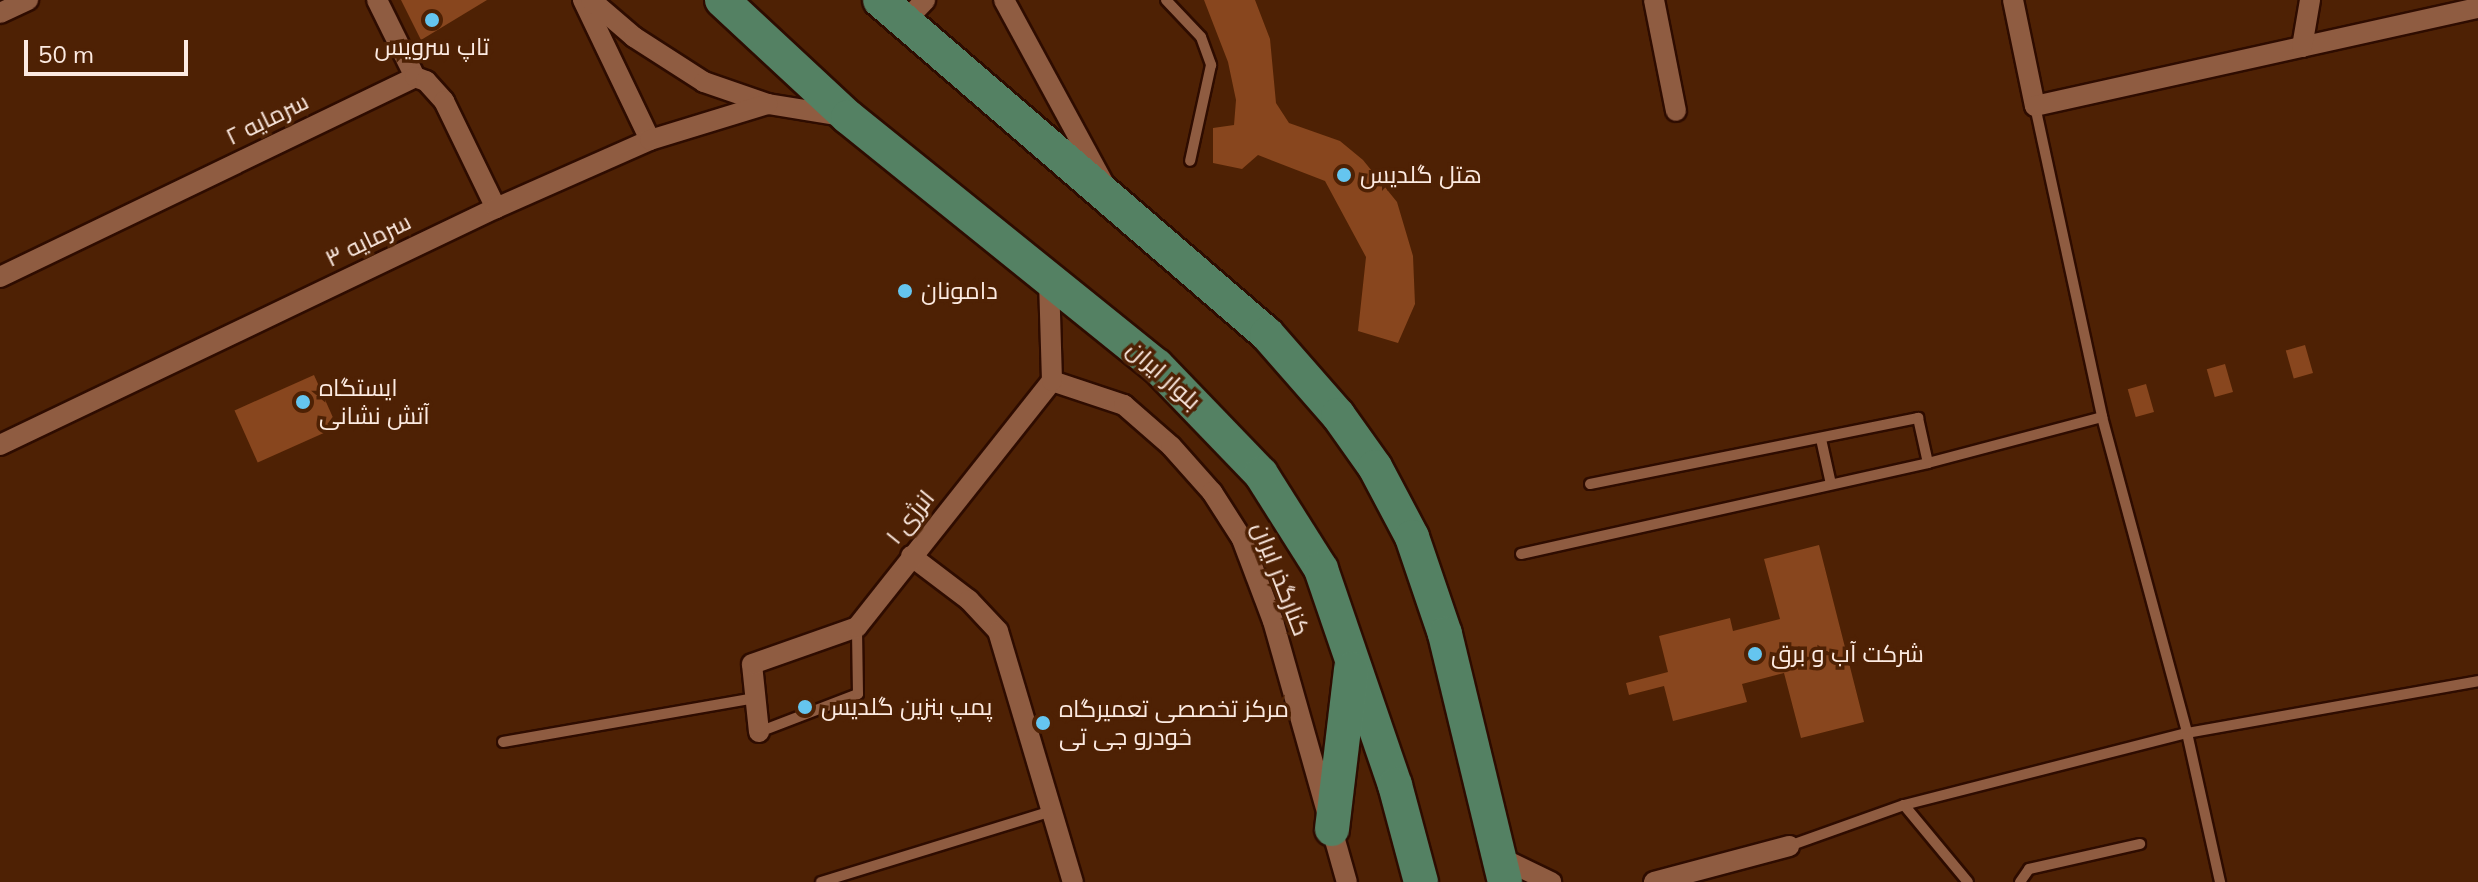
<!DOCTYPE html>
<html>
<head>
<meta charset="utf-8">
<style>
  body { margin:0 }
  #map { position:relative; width:2478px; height:882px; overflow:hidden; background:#4e2104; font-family:Mulish,Cairo,sans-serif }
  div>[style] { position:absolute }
  .building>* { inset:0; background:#88461e; transform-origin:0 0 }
  .roads { filter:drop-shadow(2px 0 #2e0c00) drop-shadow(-2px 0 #2e0c00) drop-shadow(0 2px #2e0c00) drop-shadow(0 -2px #2e0c00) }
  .service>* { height:10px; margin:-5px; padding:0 5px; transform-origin:5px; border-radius:5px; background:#8f5c41 }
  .minor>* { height:20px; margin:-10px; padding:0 10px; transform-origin:10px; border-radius:10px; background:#8f5c41 }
  .primary>* { height:34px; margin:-17px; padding:0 17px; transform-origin:17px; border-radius:17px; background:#548163 }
  .dots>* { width:22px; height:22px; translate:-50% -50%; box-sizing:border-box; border:4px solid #4e2104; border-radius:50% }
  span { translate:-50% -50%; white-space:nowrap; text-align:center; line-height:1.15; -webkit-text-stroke:7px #4e2104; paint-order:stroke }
  .poi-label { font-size:24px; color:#fceae1 }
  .left { translate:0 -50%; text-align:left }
  .street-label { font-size:24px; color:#fceae1 }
  .scale { position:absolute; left:24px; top:40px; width:164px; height:36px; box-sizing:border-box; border:4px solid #fceae1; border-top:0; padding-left:10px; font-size:24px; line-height:28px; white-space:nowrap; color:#fceae1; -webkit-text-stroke:6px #4e2104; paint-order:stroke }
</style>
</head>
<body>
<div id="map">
  <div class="building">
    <div style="clip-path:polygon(401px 0,487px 0,421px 40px)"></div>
    <div style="clip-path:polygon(1204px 0,1255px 0,1270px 39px,1276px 103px,1289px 123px,1340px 141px,1363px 160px,1397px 202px,1413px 256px,1415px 304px,1398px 343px,1358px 331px,1366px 257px,1325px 181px,1258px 155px,1242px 169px,1213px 163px,1213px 128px,1234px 125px,1236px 100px,1228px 62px)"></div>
    <div style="left:2305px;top:345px;width:29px;height:20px;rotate:74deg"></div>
    <div style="left:2225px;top:364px;width:29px;height:19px;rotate:74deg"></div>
    <div style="left:314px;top:375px;width:57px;height:87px;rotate:66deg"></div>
    <div style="left:2146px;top:384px;width:29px;height:19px;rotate:74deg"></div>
    <div style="clip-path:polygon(1819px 545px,1864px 722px,1801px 738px,1784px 673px,1742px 684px,1747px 702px,1673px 721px,1664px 686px,1629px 695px,1626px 683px,1668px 672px,1659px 636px,1730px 618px,1733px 631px,1780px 619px,1764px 559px)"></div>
  </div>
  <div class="roads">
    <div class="service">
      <div style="left:1166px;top:0;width:51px;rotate:46.6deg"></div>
      <div style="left:1201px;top:37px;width:30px;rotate:70deg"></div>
      <div style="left:1211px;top:65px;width:98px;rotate:102.3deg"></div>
      <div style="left:2035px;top:106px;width:318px;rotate:77.8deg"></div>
      <div style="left:2102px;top:417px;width:327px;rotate:74.9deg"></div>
      <div style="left:2187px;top:733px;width:153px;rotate:77.5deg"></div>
      <div style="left:1821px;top:439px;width:46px;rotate:77.5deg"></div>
      <div style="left:1590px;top:484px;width:335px;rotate:-11.4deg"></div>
      <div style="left:1918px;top:418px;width:46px;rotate:77.5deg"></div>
      <div style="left:1521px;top:554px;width:417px;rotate:-12.6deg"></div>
      <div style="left:1928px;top:463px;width:180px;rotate:-14.8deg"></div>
      <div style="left:759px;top:732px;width:106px;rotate:-21deg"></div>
      <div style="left:858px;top:694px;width:67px;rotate:-90.9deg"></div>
      <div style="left:503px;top:742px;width:256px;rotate:-9.9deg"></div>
      <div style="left:1904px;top:805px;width:100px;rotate:50.3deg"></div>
      <div style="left:1789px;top:846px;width:122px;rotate:-19.6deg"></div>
      <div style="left:1904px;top:805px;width:292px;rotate:-14.3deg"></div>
      <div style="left:2187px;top:733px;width:296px;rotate:-10.1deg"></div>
      <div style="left:821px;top:882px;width:242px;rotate:-17.1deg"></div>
      <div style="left:2020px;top:882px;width:16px;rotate:-55deg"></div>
      <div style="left:2029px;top:869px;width:114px;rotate:-12.7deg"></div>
    </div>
    <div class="minor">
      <div style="left:377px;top:0;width:86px;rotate:63.7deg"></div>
      <div style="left:583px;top:0;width:155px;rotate:64.4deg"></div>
      <div style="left:591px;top:0;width:57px;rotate:40.7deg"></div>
      <div style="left:634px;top:37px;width:83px;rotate:32.7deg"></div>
      <div style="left:704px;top:82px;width:68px;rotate:19deg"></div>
      <div style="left:768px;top:104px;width:76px;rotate:9.1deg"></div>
      <div style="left:1004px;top:0;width:212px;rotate:61.5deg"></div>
      <div style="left:1654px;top:0;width:113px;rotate:78.8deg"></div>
      <div style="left:2013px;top:0;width:108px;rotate:78.3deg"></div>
      <div style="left:2035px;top:106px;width:454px;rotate:-12.5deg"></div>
      <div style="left:0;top:13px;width:31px;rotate:-25deg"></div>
      <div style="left:905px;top:21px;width:29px;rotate:-46deg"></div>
      <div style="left:2302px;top:47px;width:48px;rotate:-80.3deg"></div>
      <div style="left:0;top:277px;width:461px;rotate:-25.7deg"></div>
      <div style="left:415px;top:77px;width:12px;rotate:20deg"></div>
      <div style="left:426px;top:81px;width:27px;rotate:48deg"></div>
      <div style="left:444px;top:101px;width:119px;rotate:64.1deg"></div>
      <div style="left:1052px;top:381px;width:76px;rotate:18.4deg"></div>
      <div style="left:1124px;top:405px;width:62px;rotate:41.1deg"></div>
      <div style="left:1171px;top:446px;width:62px;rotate:48.3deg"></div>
      <div style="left:1212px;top:492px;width:56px;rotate:57.4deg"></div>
      <div style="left:1242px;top:539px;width:88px;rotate:69.3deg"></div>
      <div style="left:1273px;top:621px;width:271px;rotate:74.2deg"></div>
      <div style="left:0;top:445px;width:550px;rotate:-25.54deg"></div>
      <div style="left:496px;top:208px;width:168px;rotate:-23.8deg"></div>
      <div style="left:650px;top:140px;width:123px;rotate:-17deg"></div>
      <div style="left:911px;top:556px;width:73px;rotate:37.2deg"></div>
      <div style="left:969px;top:600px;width:42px;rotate:46.9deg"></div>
      <div style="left:998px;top:631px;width:262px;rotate:73.4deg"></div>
      <div style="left:759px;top:732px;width:68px;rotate:-95.9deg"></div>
      <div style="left:752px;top:664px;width:111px;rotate:-19.4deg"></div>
      <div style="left:857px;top:627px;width:314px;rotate:-51.6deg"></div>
      <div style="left:1052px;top:381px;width:103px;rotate:-91.7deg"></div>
      <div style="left:1499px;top:857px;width:58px;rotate:25.7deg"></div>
      <div style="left:1654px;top:882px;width:140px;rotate:-14.9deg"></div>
    </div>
    <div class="primary">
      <div style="left:722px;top:0;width:172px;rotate:42.9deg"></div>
      <div style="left:848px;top:117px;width:397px;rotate:38.9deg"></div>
      <div style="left:1157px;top:366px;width:150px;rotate:46.1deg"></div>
      <div style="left:1261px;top:474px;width:112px;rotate:57.7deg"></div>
      <div style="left:1321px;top:569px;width:228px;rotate:71.1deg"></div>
      <div style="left:1395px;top:785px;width:100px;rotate:75deg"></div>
      <div style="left:880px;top:0;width:511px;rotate:40.8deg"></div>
      <div style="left:1267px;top:334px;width:108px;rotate:48.8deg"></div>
      <div style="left:1338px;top:415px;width:64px;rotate:54.6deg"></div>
      <div style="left:1375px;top:467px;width:79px;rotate:62.1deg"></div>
      <div style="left:1412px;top:537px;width:102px;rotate:71.2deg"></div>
      <div style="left:1445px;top:634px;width:255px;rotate:76.4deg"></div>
      <div style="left:1332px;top:829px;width:161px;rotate:-83.2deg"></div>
    </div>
  </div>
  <div class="dots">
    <div style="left:432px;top:20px;background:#65c5ef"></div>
    <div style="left:1344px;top:175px;background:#65c5ef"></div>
    <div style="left:905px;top:291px;background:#65c5ef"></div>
    <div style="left:303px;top:402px;background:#65c5ef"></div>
    <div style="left:1755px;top:654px;background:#65c5ef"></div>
    <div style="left:805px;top:707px;background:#65c5ef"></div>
    <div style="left:1043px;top:723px;background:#65c5ef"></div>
  </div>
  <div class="poi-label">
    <span style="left:432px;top:47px">تاپ سرویس</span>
    <span class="left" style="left:1360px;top:175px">هتل گلدیس</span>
    <span class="left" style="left:921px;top:291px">دامونان</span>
    <span class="left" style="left:319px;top:402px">ایستگاه<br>آتش نشانی</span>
    <span class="left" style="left:1771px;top:654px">شرکت آب و برق</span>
    <span class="left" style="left:821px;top:707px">پمپ بنزین گلدیس</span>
    <span class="left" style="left:1059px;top:723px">مرکز تخصصی تعمیرگاه<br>خودرو جی تی</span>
  </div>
  <div class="street-label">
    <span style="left:267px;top:119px;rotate:-26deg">سرمایه ۲</span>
    <span style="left:368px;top:240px;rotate:-26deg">سرمایه ۳</span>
    <span style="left:1164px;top:375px;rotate:42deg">بلوار ایران</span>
    <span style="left:910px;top:517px;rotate:-51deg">انرژی ۱</span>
    <span style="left:1281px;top:579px;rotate:69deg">کنارگذر ایران</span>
  </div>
  <div class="scale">50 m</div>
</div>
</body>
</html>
